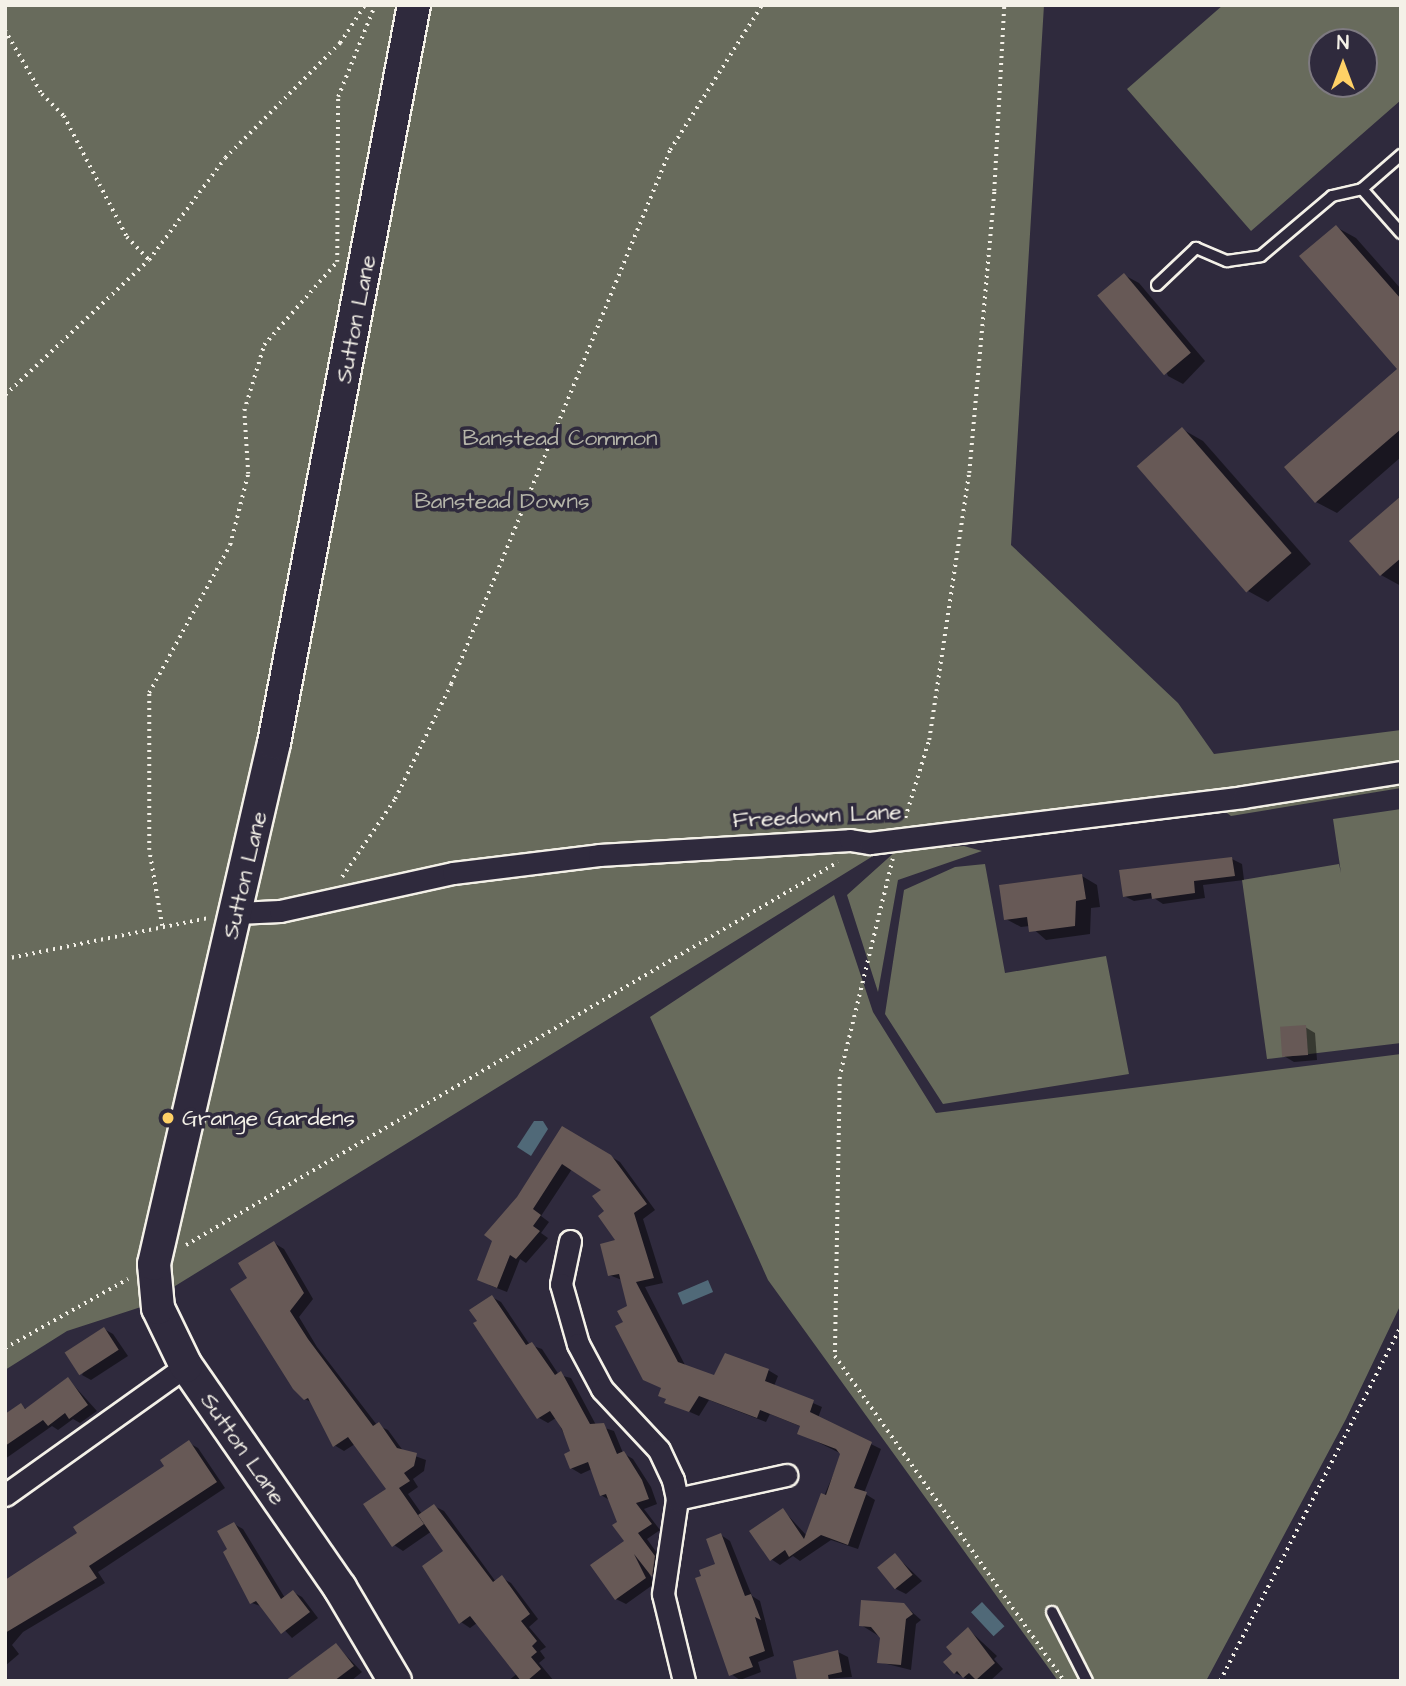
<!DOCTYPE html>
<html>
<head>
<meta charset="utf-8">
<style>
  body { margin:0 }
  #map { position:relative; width:1406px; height:1686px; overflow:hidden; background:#2f2a3d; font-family:"Architects Daughter",sans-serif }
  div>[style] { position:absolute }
  .green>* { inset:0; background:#686b5c }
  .water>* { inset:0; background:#506978; transform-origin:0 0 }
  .shadow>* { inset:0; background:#0007 }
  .building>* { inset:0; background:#675956; transform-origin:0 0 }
  .path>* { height:3.5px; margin-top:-1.75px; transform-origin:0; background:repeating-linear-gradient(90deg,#f4f1e8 0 2px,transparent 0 7px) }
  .roads { filter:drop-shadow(2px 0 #f4f1e8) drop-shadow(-2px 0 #f4f1e8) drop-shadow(0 2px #f4f1e8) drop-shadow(0 -2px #f4f1e8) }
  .lane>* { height:10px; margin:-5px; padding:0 5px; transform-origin:5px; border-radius:5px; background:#2f2a3d }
  .street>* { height:21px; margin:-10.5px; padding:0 10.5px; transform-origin:10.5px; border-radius:10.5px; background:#2f2a3d }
  .secondary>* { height:32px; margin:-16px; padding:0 16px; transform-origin:16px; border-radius:16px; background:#2f2a3d }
  .dots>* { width:19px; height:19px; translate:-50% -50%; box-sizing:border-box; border:4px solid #2f2a3d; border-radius:50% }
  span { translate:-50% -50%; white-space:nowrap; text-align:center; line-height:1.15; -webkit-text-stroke:7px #2f2a3d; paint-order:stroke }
  .street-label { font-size:23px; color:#f4f1e8 }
  .park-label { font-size:23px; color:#b5b5a9 }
  .poi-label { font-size:23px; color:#f4f1e8 }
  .left { translate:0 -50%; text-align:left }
  .frame { position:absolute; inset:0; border:7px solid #f4f1e8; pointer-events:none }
  .north { position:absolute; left:1308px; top:28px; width:70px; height:70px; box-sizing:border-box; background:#2f2a3d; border:2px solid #7e7a81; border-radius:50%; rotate:0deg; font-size:19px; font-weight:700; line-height:28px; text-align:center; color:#f4f1e8 }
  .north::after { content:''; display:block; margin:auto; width:24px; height:32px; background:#ffd166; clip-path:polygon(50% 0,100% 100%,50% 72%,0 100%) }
</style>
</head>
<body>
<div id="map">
  <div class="green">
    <div style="clip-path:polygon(5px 5px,1044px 5px,1011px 545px,1178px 703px,1214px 754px,1401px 730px,1401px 788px,1231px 816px,1211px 801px,899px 840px,141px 1307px,67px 1331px,5px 1370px)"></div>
    <div style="clip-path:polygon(evenodd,1223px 5px,1401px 5px,1401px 100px,1251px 231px,1127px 89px,1223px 5px,1322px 42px,1364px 42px,1364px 84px,1322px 84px,1322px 42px)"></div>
    <div style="clip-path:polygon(1401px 809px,1401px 1043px,1267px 1059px,1242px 880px,1339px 864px,1341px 873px,1333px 819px)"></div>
    <div style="clip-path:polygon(964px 846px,982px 851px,898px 880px,878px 992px,847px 895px,896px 851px)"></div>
    <div style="clip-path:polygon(985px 864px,1005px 973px,1106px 956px,1129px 1074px,943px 1104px,885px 1014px,904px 890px,955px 867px)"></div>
    <div style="clip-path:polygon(834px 895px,873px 1012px,936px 1113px,1401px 1054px,1401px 1304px,1346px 1419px,1206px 1681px,1058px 1681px,768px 1280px,650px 1017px)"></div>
  </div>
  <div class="water">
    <div style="clip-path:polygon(534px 1121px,543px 1121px,548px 1129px,531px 1156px,517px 1147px)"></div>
    <div style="left:708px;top:1280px;width:13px;height:33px;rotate:67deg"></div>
    <div style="left:982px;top:1602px;width:33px;height:15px;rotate:47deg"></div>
  </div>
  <div class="shadow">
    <div style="clip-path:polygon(1336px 227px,1356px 238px,1401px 289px,1401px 457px,1337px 513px,1316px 502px,1400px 369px)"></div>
    <div style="clip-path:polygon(1124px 275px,1139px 283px,1205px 361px,1183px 384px,1168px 376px)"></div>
    <div style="clip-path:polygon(1182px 429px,1203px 441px,1311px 564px,1268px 602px,1248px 591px)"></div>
    <div style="clip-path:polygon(1401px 498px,1401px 586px,1381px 575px)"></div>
    <div style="clip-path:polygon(1232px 859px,1242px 864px,1244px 880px,1203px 885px,1205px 898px,1163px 904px,1154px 898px,1134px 901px,1124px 896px)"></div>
    <div style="clip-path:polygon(1082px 876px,1097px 885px,1100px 907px,1091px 908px,1090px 934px,1046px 940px,1030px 926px,1021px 927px,1006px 919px)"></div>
    <div style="clip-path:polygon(1305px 1027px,1315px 1033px,1317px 1060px,1294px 1062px,1284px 1056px)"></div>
    <div style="clip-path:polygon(563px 1128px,620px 1162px,655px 1210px,643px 1219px,663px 1283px,645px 1287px,686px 1367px,715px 1377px,768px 1370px,778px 1376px,774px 1386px,822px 1407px,818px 1418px,881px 1449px,864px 1493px,875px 1500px,858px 1549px,831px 1540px,800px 1561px,793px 1556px,780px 1565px,771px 1559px,783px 1510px,807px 1536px,842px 1454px,799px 1433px,802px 1427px,770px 1414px,766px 1422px,709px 1400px,699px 1416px,674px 1405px,625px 1322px,629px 1307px,622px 1280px,609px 1275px,618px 1241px,604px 1190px,572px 1169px,541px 1216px,549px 1222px,541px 1233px,548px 1238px,526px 1263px,520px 1259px,507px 1292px,489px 1285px,518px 1198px)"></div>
    <div style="clip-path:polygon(274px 1243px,284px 1249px,313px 1299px,299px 1317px,317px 1347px,377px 1425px,388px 1430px,404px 1452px,426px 1460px,424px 1471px,413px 1479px,418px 1487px,408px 1494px,422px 1514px,434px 1506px,444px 1511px,496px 1582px,502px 1578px,511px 1583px,538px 1619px,529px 1627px,546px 1647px,540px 1651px,545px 1658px,539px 1663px,554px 1681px,508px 1681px,518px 1673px,477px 1623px,470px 1628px,461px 1622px,446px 1551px,432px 1531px,403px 1551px,394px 1545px,388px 1489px,355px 1444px,344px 1451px,334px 1445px,313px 1403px,305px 1399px,250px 1279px)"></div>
    <div style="clip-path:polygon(492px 1297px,501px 1302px,530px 1345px,542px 1349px,559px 1375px,571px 1378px,596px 1425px,614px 1431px,623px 1453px,633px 1459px,651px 1487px,657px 1504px,644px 1509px,660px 1530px,647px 1539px,664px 1563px,662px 1580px,649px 1573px,654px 1584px,626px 1604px,616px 1599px,626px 1541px,611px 1501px,601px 1495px,592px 1469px,581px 1474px,571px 1468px,573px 1452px,556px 1418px,548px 1423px,539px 1418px)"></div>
    <div style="clip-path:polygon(104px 1329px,113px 1334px,128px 1356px,91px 1380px,82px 1375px)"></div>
    <div style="clip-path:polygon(68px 1379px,97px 1411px,80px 1423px,73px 1419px,58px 1430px,52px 1426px,5px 1459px,5px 1416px,21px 1406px,27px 1409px)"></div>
    <div style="clip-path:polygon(189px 1443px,198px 1448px,225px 1488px,98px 1572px,105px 1583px,23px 1632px,12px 1645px,19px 1654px,5px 1666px,5px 1588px,166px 1467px)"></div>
    <div style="clip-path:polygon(234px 1524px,243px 1529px,285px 1598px,293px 1592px,302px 1597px,318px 1618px,292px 1638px,263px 1607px,252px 1603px,229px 1550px)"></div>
    <div style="clip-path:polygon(721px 1535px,730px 1541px,752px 1596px,760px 1601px,774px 1656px,758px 1662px,761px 1672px,740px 1680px,731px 1674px,717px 1565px)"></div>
    <div style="clip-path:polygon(895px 1555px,922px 1581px,906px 1594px,896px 1589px)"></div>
    <div style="clip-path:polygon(903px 1604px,921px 1620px,916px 1624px,911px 1670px,879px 1662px,882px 1638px,861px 1625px)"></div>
    <div style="clip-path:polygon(968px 1629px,997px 1656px,994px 1659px,1003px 1669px,990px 1681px,971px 1681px,955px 1673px)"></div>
    <div style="clip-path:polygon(336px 1645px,362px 1672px,351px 1681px,290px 1681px)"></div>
    <div style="clip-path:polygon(838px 1652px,848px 1657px,852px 1677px,799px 1681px)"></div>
  </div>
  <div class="building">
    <div style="clip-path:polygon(1336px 225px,1401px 299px,1401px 429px,1315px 503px,1284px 467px,1397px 369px,1299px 256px)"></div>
    <div style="left:1124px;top:273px;width:104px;height:35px;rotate:50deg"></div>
    <div style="left:1182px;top:427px;width:167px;height:60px;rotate:49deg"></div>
    <div style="clip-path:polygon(1401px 496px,1401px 558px,1380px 576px,1349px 541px)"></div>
    <div style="clip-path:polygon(1232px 857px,1235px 876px,1194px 881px,1195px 893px,1152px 899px,1151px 893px,1123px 897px,1119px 870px)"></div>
    <div style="clip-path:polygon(1082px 874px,1086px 899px,1076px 901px,1075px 926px,1029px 932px,1027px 917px,1004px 920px,999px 885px)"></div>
    <div style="left:1306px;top:1025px;width:30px;height:26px;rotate:86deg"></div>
    <div style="clip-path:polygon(562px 1126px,611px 1155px,647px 1204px,634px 1213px,654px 1278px,636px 1282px,678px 1362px,714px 1375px,725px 1353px,769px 1369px,765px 1381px,814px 1400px,810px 1412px,872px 1442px,854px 1488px,867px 1492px,848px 1545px,821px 1535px,789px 1557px,785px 1550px,770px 1561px,749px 1531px,783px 1508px,804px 1539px,821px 1493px,826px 1495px,840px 1454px,836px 1449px,797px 1434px,800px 1426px,760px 1410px,757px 1418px,699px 1396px,689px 1412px,664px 1403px,666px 1399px,658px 1396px,661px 1388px,643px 1380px,615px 1326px,623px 1322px,617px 1311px,627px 1306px,619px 1274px,608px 1276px,600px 1244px,615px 1240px,598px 1216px,604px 1211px,592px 1196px,601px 1190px,562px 1164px,533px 1209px,541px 1215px,533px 1226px,540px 1231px,516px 1259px,510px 1255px,497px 1288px,477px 1280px,492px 1241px,484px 1235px,517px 1197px)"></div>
    <div style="clip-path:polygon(274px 1241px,304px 1293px,290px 1311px,308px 1339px,373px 1426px,379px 1422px,397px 1448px,417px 1453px,414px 1466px,404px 1473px,410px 1481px,399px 1488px,424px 1524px,392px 1547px,363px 1504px,386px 1489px,348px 1437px,333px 1447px,308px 1398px,304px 1400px,293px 1389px,230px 1289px,247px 1278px,238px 1263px)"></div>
    <div style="clip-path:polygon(492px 1295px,526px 1345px,532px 1342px,555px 1375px,561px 1371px,590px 1424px,604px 1423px,617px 1454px,624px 1451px,642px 1480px,649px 1499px,636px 1503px,652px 1524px,638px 1533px,655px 1556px,652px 1577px,634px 1554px,646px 1578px,615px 1600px,590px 1565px,624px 1541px,612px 1525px,617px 1522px,606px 1494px,600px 1496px,588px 1462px,570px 1469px,564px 1454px,570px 1451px,562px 1429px,550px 1411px,537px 1419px,473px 1323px,477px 1321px,469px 1310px)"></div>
    <div style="left:104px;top:1327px;width:27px;height:47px;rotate:57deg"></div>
    <div style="clip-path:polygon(68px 1377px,88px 1405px,69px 1419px,65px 1413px,48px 1426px,43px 1420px,5px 1446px,5px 1414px,21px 1403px,25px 1409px)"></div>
    <div style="clip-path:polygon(189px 1440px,217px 1482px,89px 1566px,97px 1578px,5px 1633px,5px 1580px,77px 1533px,73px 1527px,164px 1466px,160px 1460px)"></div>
    <div style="clip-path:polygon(434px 1504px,493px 1582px,502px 1575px,530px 1614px,521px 1621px,537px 1641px,532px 1646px,537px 1652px,531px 1657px,541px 1669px,527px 1681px,521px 1681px,470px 1616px,459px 1624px,422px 1566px,443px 1551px,418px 1515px)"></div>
    <div style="clip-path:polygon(234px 1522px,281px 1599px,293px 1590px,310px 1612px,281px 1634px,256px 1601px,250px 1604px,223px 1552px,227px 1549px,217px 1531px)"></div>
    <div style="clip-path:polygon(721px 1533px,745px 1596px,751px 1594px,761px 1620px,755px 1617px,765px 1651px,749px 1657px,753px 1667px,729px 1676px,695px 1578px,701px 1576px,699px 1570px,715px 1564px,706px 1539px)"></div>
    <div style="left:895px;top:1553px;width:28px;height:23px;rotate:51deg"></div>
    <div style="clip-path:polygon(861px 1600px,904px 1603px,913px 1614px,906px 1619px,901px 1665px,877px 1663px,880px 1638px,871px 1627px,859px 1626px)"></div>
    <div style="clip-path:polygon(968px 1627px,995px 1663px,976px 1680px,969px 1673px,963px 1678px,957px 1671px,954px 1674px,943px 1662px,952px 1654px,946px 1647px)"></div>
    <div style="clip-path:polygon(336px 1643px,354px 1666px,334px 1681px,285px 1681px)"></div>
    <div style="clip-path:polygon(838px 1650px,842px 1672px,828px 1675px,829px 1681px,797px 1681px,793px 1661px)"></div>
  </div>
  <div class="path">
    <div style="left:5px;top:30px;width:74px;rotate:60deg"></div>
    <div style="left:42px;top:94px;width:31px;rotate:45deg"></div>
    <div style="left:64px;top:116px;width:136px;rotate:62.5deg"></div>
    <div style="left:127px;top:237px;width:32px;rotate:46deg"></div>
    <div style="left:5px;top:395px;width:197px;rotate:-43.2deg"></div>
    <div style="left:149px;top:260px;width:127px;rotate:-53.3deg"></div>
    <div style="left:225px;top:158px;width:163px;rotate:-45deg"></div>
    <div style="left:340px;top:43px;width:45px;rotate:-56.7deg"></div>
    <div style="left:905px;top:818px;width:82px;rotate:-72.9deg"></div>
    <div style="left:929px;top:740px;width:270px;rotate:-81.5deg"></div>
    <div style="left:969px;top:473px;width:283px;rotate:-84.9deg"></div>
    <div style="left:994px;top:191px;width:186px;rotate:-86.9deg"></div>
    <div style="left:893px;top:859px;width:224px;rotate:103.7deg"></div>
    <div style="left:840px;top:1077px;width:279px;rotate:91deg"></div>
    <div style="left:835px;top:1356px;width:398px;rotate:54.8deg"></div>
    <div style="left:342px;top:877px;width:94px;rotate:-55.8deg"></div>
    <div style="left:395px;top:799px;width:128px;rotate:-64deg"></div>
    <div style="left:451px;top:684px;width:577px;rotate:-67.7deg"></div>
    <div style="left:670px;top:150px;width:172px;rotate:-57.6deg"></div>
    <div style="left:162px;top:926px;width:77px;rotate:-99.7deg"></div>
    <div style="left:149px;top:850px;width:157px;rotate:-90deg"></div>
    <div style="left:149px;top:693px;width:169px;rotate:-61.3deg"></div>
    <div style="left:230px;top:545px;width:73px;rotate:-75.8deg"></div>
    <div style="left:248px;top:474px;width:63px;rotate:-93.6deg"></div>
    <div style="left:244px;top:411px;width:69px;rotate:-73.1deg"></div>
    <div style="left:264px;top:345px;width:111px;rotate:-48.7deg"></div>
    <div style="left:337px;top:262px;width:165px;rotate:-89.7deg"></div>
    <div style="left:338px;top:97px;width:99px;rotate:-68.1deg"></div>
    <div style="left:5px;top:959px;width:208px;rotate:-11.4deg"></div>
    <div style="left:186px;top:1245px;width:756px;rotate:-30.43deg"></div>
    <div style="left:5px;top:1348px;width:141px;rotate:-29.3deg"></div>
    <div style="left:1220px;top:1681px;width:399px;rotate:-63deg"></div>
  </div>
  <div class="roads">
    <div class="lane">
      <div style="left:1362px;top:189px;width:59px;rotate:48.4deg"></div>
      <div style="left:1157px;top:285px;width:54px;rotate:-43.5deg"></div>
      <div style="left:1196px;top:248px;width:34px;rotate:23deg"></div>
      <div style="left:1227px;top:261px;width:34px;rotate:-8deg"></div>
      <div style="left:1261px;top:256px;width:93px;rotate:-40.2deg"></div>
      <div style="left:1332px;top:196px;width:31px;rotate:-13deg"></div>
      <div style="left:1362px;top:189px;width:52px;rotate:-41.1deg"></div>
      <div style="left:1052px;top:1612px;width:77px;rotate:63.1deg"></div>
    </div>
    <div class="street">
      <div style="left:237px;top:913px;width:43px;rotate:-2.7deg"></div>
      <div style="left:280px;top:911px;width:177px;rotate:-12.4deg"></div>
      <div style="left:453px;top:873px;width:147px;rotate:-7deg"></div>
      <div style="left:599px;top:855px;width:251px;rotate:-3.4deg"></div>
      <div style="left:850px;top:840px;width:20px;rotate:9deg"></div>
      <div style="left:870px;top:843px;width:376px;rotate:-7deg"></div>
      <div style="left:1243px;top:797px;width:160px;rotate:-9deg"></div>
      <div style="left:570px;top:1241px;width:44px;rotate:101.8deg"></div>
      <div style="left:561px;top:1284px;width:62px;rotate:74.2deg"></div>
      <div style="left:578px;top:1344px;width:51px;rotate:61.9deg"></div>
      <div style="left:602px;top:1389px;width:83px;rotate:46.9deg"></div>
      <div style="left:659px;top:1450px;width:33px;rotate:65deg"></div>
      <div style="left:673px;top:1480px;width:19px;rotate:78deg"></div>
      <div style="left:677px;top:1499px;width:96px;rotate:98.4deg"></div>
      <div style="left:663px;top:1594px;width:89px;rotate:76.4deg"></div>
      <div style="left:5px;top:1495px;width:222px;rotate:-35.5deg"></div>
      <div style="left:677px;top:1499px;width:112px;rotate:-12.4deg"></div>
    </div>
    <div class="secondary">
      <div style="left:395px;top:1681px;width:108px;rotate:-120.6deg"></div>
      <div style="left:340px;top:1588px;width:270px;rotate:-124.7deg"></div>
      <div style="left:186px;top:1366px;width:64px;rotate:-115.8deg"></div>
      <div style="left:158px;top:1308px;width:44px;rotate:-95.2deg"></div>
      <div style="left:154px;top:1264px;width:535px;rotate:-77.03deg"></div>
      <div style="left:274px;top:743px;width:751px;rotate:-79.26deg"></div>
    </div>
  </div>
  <div class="dots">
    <div style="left:168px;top:1118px;background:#ffd166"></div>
  </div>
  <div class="street-label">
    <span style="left:356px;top:319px;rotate:-79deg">Sutton Lane</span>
    <span style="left:817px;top:816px;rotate:-3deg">Freedown Lane</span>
    <span style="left:245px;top:875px;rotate:-77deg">Sutton Lane</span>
    <span style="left:243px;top:1449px;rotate:55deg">Sutton Lane</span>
  </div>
  <div class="park-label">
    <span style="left:560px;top:438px">Banstead Common</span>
    <span style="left:502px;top:501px">Banstead Downs</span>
  </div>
  <div class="poi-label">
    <span class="left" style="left:182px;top:1118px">Grange Gardens</span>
  </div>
  <div class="frame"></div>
  <div class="north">N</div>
</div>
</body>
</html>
